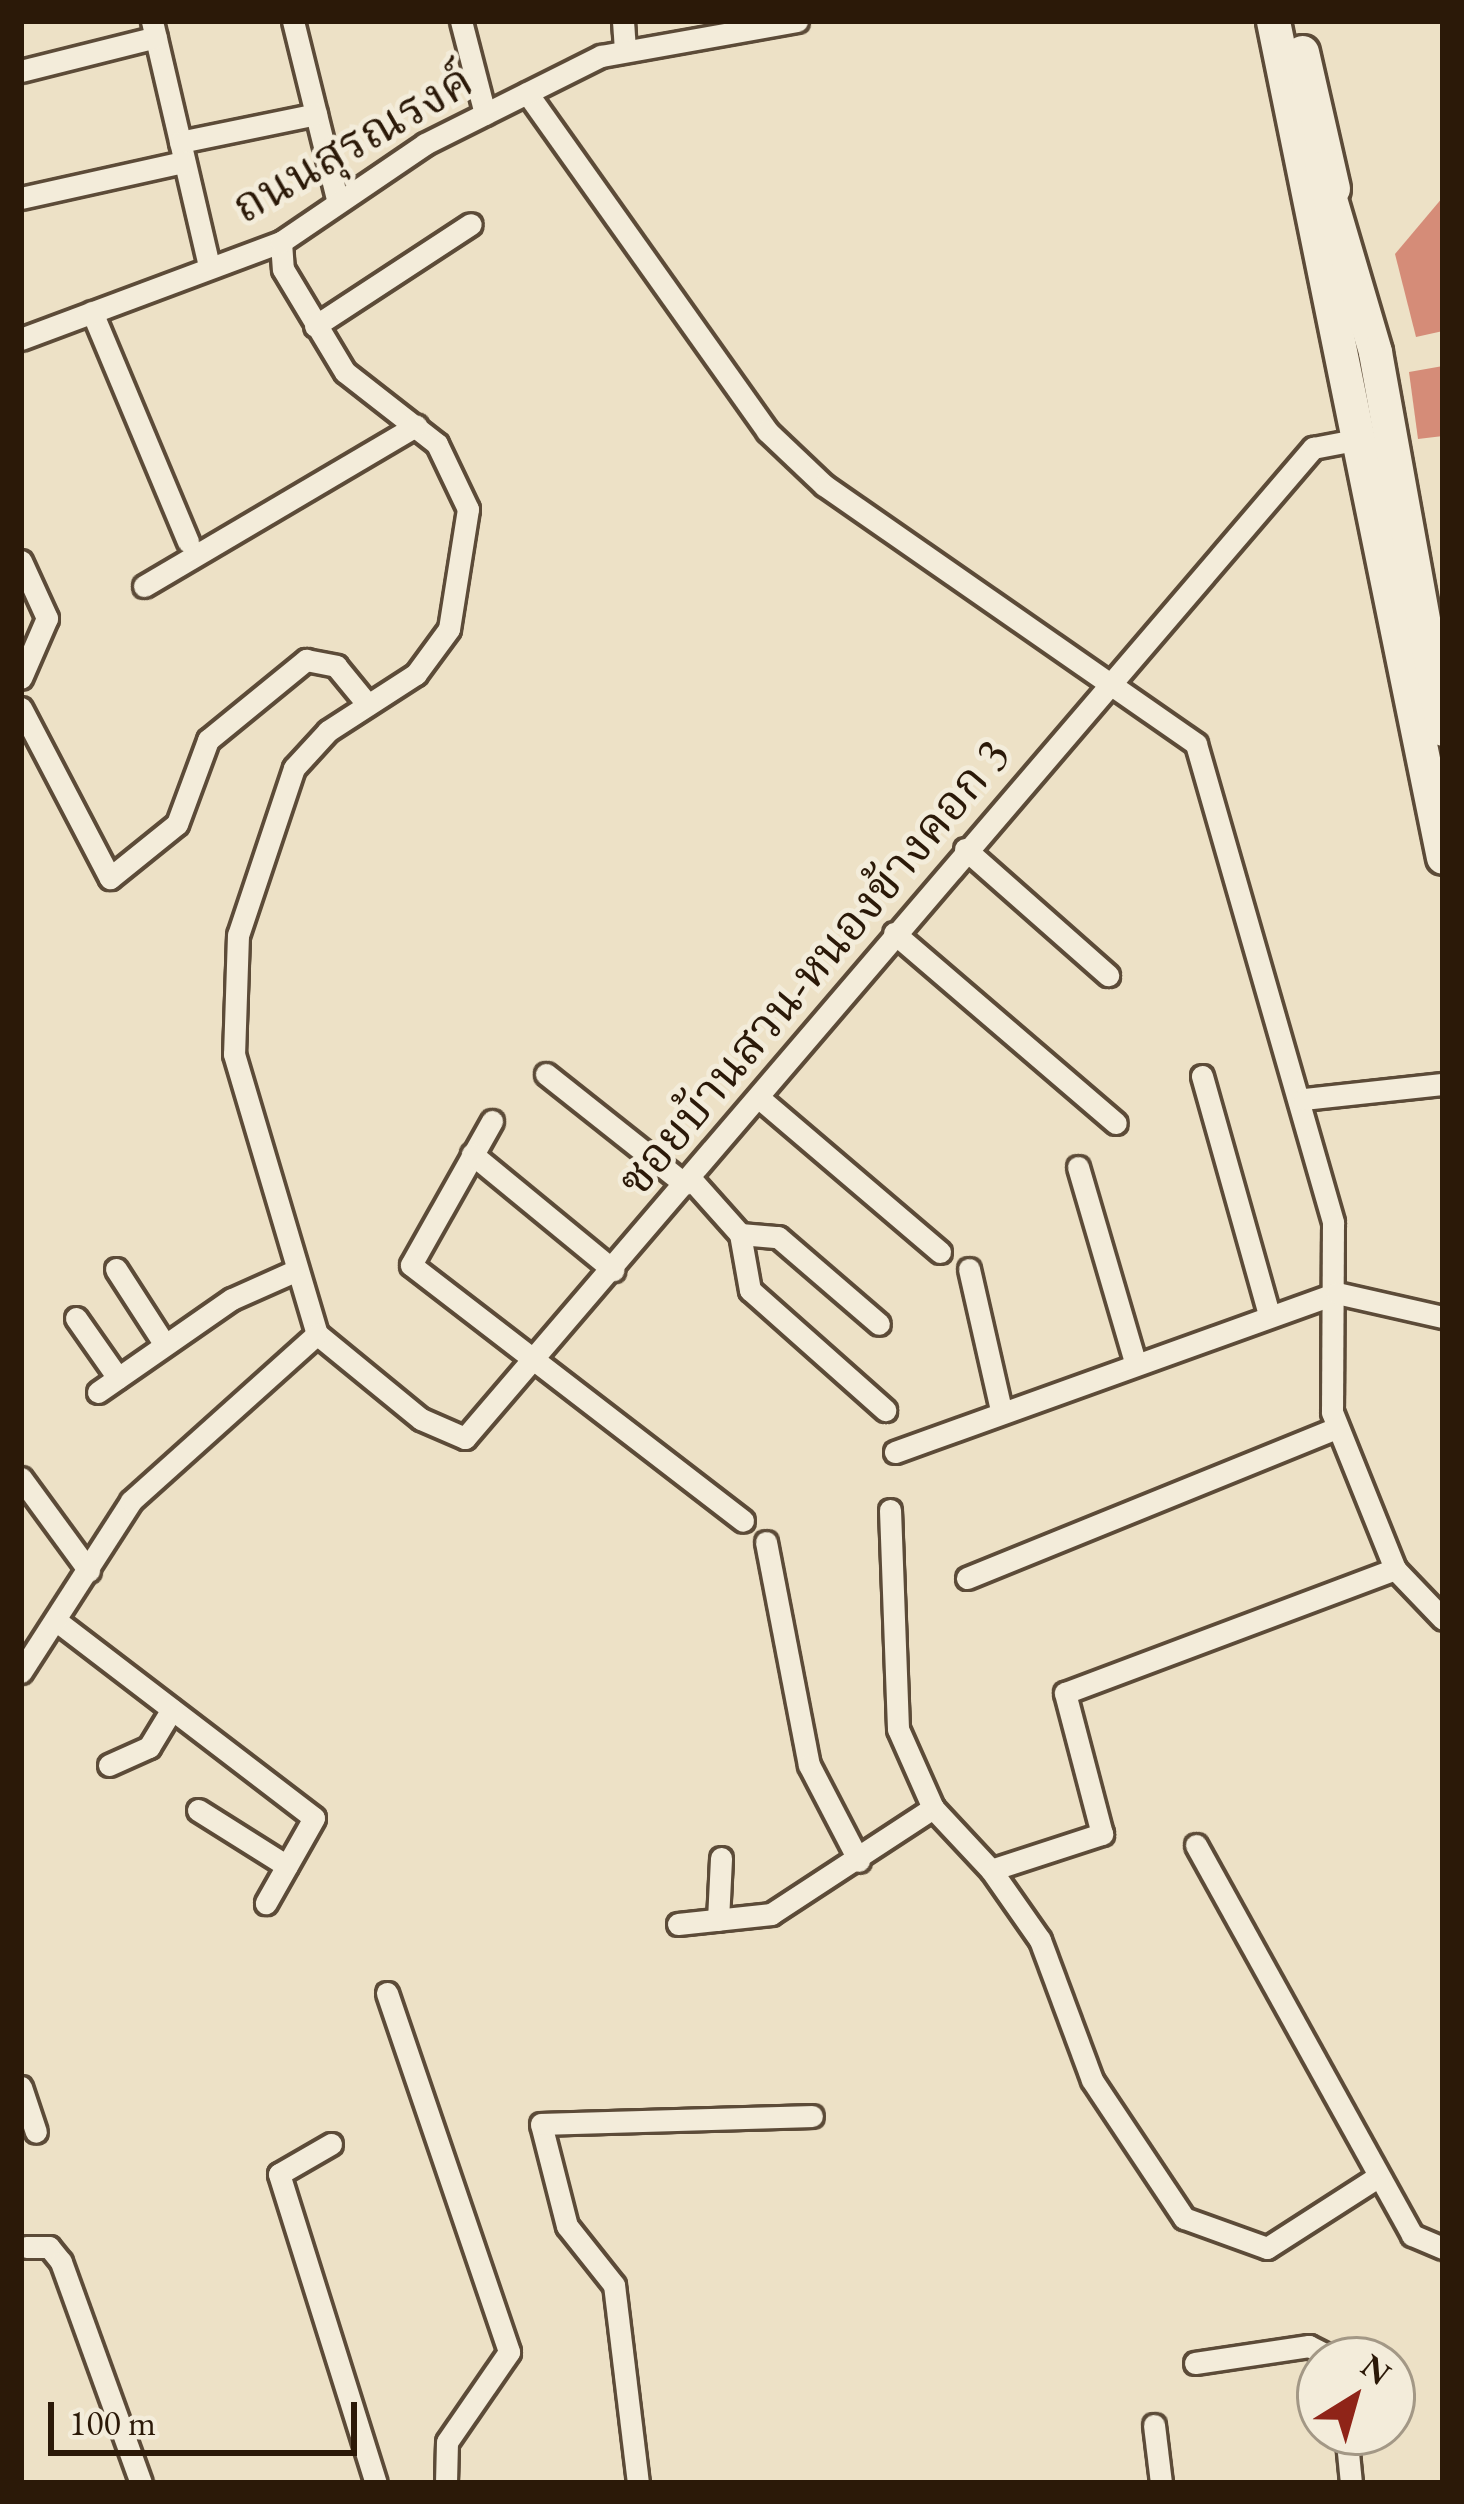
<!DOCTYPE html>
<html>
<head>
<meta charset="utf-8">
<style>
  body { margin:0 }
  #map { position:relative; width:1464px; height:2504px; overflow:hidden; background:#ede1c6; font-family:"EB Garamond","Noto Serif Thai",serif }
  div>[style] { position:absolute }
  .building>* { inset:0; background:#d58c78 }
  .roads { filter:drop-shadow(3px 0 #5c4b38) drop-shadow(-3px 0 #5c4b38) drop-shadow(0 3px #5c4b38) drop-shadow(0 -3px #5c4b38) }
  .minor>* { height:21px; margin:-10.5px; padding:0 10.5px; transform-origin:10.5px; border-radius:10.5px; background:#f3ecda }
  .secondary>* { height:33px; margin:-16.5px; padding:0 16.5px; transform-origin:16.5px; border-radius:16.5px; background:#f3ecda }
  span { translate:-50% -50%; white-space:nowrap; text-align:center; line-height:1.15; -webkit-text-stroke:10px #f3ecda; paint-order:stroke }
  .street-label { font-size:48px; color:#2b1908 }
  .frame { position:absolute; inset:0; border:24px solid #2b1908; pointer-events:none }
  .north { position:absolute; left:1296px; top:2336px; width:120px; height:120px; box-sizing:border-box; background:#f3ecda; border:3px solid #a39886; border-radius:50%; rotate:37deg; font-size:33px; font-weight:700; line-height:48px; text-align:center; color:#2b1908 }
  .north::after { content:''; display:block; margin:auto; width:42px; height:54px; background:#8f2418; clip-path:polygon(50% 0,100% 100%,50% 72%,0 100%) }
  .scale { position:absolute; left:48px; top:2402px; width:309px; height:54px; box-sizing:border-box; border:6px solid #2b1908; border-top:0; padding-left:15px; font-size:36px; line-height:42px; white-space:nowrap; color:#2b1908; -webkit-text-stroke:9px #f3ecda; paint-order:stroke }
</style>
</head>
<body>
<div id="map">
  <div class="building">
    <div style="clip-path:polygon(1443px 197px,1443px 331px,1416px 337px,1395px 254px)"></div>
    <div style="clip-path:polygon(1443px 366px,1443px 436px,1418px 439px,1409px 372px)"></div>
  </div>
  <div class="roads">
    <div class="minor">
      <div style="left:152px;top:21px;width:252px;rotate:76.9deg"></div>
      <div style="left:293px;top:21px;width:183px;rotate:76.1deg"></div>
      <div style="left:461px;top:21px;width:96px;rotate:75.5deg"></div>
      <div style="left:623px;top:21px;width:28px;rotate:86deg"></div>
      <div style="left:21px;top:71px;width:139px;rotate:-14.1deg"></div>
      <div style="left:527px;top:93px;width:415px;rotate:54.6deg"></div>
      <div style="left:767px;top:431px;width:79px;rotate:43.5deg"></div>
      <div style="left:824px;top:485px;width:453px;rotate:34.8deg"></div>
      <div style="left:1196px;top:744px;width:498px;rotate:74deg"></div>
      <div style="left:1333px;top:1223px;width:189px;rotate:90.3deg"></div>
      <div style="left:1332px;top:1412px;width:169px;rotate:68.1deg"></div>
      <div style="left:1395px;top:1569px;width:69px;rotate:46.2deg"></div>
      <div style="left:180px;top:142px;width:139px;rotate:-11.6deg"></div>
      <div style="left:21px;top:198px;width:167px;rotate:-12.5deg"></div>
      <div style="left:281px;top:242px;width:27px;rotate:86deg"></div>
      <div style="left:283px;top:269px;width:120px;rotate:59deg"></div>
      <div style="left:345px;top:372px;width:117px;rotate:38deg"></div>
      <div style="left:437px;top:444px;width:72px;rotate:64.5deg"></div>
      <div style="left:468px;top:509px;width:121px;rotate:99deg"></div>
      <div style="left:449px;top:629px;width:56px;rotate:126.3deg"></div>
      <div style="left:416px;top:674px;width:105px;rotate:147.1deg"></div>
      <div style="left:328px;top:731px;width:50px;rotate:132.6deg"></div>
      <div style="left:294px;top:768px;width:176px;rotate:108.5deg"></div>
      <div style="left:238px;top:935px;width:119px;rotate:91.9deg"></div>
      <div style="left:234px;top:1054px;width:292px;rotate:73.5deg"></div>
      <div style="left:92px;top:312px;width:249px;rotate:67.3deg"></div>
      <div style="left:315px;top:326px;width:186px;rotate:-33.2deg"></div>
      <div style="left:21px;top:339px;width:278px;rotate:-20.5deg"></div>
      <div style="left:281px;top:242px;width:174px;rotate:-34.2deg"></div>
      <div style="left:425px;top:144px;width:197px;rotate:-26.6deg"></div>
      <div style="left:601px;top:56px;width:199px;rotate:-10.1deg"></div>
      <div style="left:21px;top:561px;width:63px;rotate:65.5deg"></div>
      <div style="left:47px;top:618px;width:65px;rotate:113.4deg"></div>
      <div style="left:144px;top:586px;width:316px;rotate:-30.5deg"></div>
      <div style="left:21px;top:708px;width:192px;rotate:62.4deg"></div>
      <div style="left:110px;top:878px;width:86px;rotate:-38.9deg"></div>
      <div style="left:177px;top:824px;width:90px;rotate:-69.7deg"></div>
      <div style="left:208px;top:740px;width:127px;rotate:-39.2deg"></div>
      <div style="left:306px;top:660px;width:31px;rotate:11deg"></div>
      <div style="left:336px;top:666px;width:50px;rotate:50.6deg"></div>
      <div style="left:965px;top:849px;width:191px;rotate:41.4deg"></div>
      <div style="left:894px;top:933px;width:292px;rotate:40.6deg"></div>
      <div style="left:546px;top:1074px;width:177px;rotate:38.4deg"></div>
      <div style="left:1202px;top:1076px;width:247px;rotate:74.3deg"></div>
      <div style="left:758px;top:1097px;width:239px;rotate:40.4deg"></div>
      <div style="left:1304px;top:1099px;width:140px;rotate:-6.2deg"></div>
      <div style="left:492px;top:1121px;width:165px;rotate:119.4deg"></div>
      <div style="left:411px;top:1265px;width:419px;rotate:37.6deg"></div>
      <div style="left:472px;top:1154px;width:183px;rotate:39.4deg"></div>
      <div style="left:1078px;top:1167px;width:203px;rotate:73.7deg"></div>
      <div style="left:690px;top:1178px;width:75px;rotate:48.2deg"></div>
      <div style="left:740px;top:1234px;width:57px;rotate:79.9deg"></div>
      <div style="left:750px;top:1290px;width:181px;rotate:41.6deg"></div>
      <div style="left:740px;top:1234px;width:38px;rotate:5deg"></div>
      <div style="left:778px;top:1237px;width:133px;rotate:40.7deg"></div>
      <div style="left:116px;top:1269px;width:90px;rotate:57.2deg"></div>
      <div style="left:969px;top:1269px;width:145px;rotate:77.2deg"></div>
      <div style="left:76px;top:1318px;width:73px;rotate:55deg"></div>
      <div style="left:317px;top:1334px;width:134px;rotate:39.3deg"></div>
      <div style="left:421px;top:1419px;width:48px;rotate:23.4deg"></div>
      <div style="left:465px;top:1438px;width:1304px;rotate:-49.42deg"></div>
      <div style="left:1313px;top:448px;width:48px;rotate:-10.8deg"></div>
      <div style="left:98px;top:1392px;width:163px;rotate:-34.8deg"></div>
      <div style="left:232px;top:1299px;width:69px;rotate:-24deg"></div>
      <div style="left:895px;top:1452px;width:470px;rotate:-19.8deg"></div>
      <div style="left:1337px;top:1293px;width:109px;rotate:12.8deg"></div>
      <div style="left:21px;top:1478px;width:115px;rotate:53.8deg"></div>
      <div style="left:890px;top:1510px;width:219px;rotate:87.9deg"></div>
      <div style="left:898px;top:1729px;width:86px;rotate:66.1deg"></div>
      <div style="left:933px;top:1808px;width:85px;rotate:46.9deg"></div>
      <div style="left:991px;top:1870px;width:117px;rotate:-18deg"></div>
      <div style="left:1102px;top:1834px;width:146px;rotate:-104.7deg"></div>
      <div style="left:1065px;top:1693px;width:353px;rotate:-20.6deg"></div>
      <div style="left:766px;top:1542px;width:227px;rotate:79.1deg"></div>
      <div style="left:809px;top:1765px;width:108px;rotate:62.5deg"></div>
      <div style="left:967px;top:1578px;width:399px;rotate:-22.1deg"></div>
      <div style="left:58px;top:1622px;width:322px;rotate:37.4deg"></div>
      <div style="left:314px;top:1818px;width:98px;rotate:119.5deg"></div>
      <div style="left:21px;top:1672px;width:203px;rotate:-57.2deg"></div>
      <div style="left:131px;top:1501px;width:250px;rotate:-41.9deg"></div>
      <div style="left:109px;top:1765px;width:44px;rotate:-24.2deg"></div>
      <div style="left:149px;top:1747px;width:44px;rotate:-58.8deg"></div>
      <div style="left:198px;top:1810px;width:105px;rotate:32.2deg"></div>
      <div style="left:1196px;top:1845px;width:446px;rotate:61deg"></div>
      <div style="left:1412px;top:2235px;width:34px;rotate:23deg"></div>
      <div style="left:991px;top:1870px;width:85px;rotate:55deg"></div>
      <div style="left:1040px;top:1940px;width:149px;rotate:69.6deg"></div>
      <div style="left:1092px;top:2080px;width:166px;rotate:56.3deg"></div>
      <div style="left:1184px;top:2218px;width:88px;rotate:19.9deg"></div>
      <div style="left:1267px;top:2248px;width:133px;rotate:-32.7deg"></div>
      <div style="left:718px;top:1920px;width:62px;rotate:-87.2deg"></div>
      <div style="left:678px;top:1924px;width:94px;rotate:-6.1deg"></div>
      <div style="left:771px;top:1914px;width:194px;rotate:-33.2deg"></div>
      <div style="left:387px;top:1993px;width:379px;rotate:71.2deg"></div>
      <div style="left:509px;top:2352px;width:109px;rotate:124.6deg"></div>
      <div style="left:447px;top:2442px;width:41px;rotate:91.4deg"></div>
      <div style="left:21px;top:2087px;width:47px;rotate:71.6deg"></div>
      <div style="left:331px;top:2144px;width:60px;rotate:150deg"></div>
      <div style="left:279px;top:2174px;width:324px;rotate:72.6deg"></div>
      <div style="left:26px;top:2247px;width:23px"></div>
      <div style="left:49px;top:2247px;width:19px;rotate:51deg"></div>
      <div style="left:61px;top:2262px;width:235px;rotate:70.1deg"></div>
      <div style="left:1195px;top:2363px;width:115px;rotate:-8.5deg"></div>
      <div style="left:1309px;top:2346px;width:31px;rotate:27deg"></div>
      <div style="left:1154px;top:2425px;width:58px;rotate:83.1deg"></div>
      <div style="left:1346px;top:2432px;width:51px;rotate:84.4deg"></div>
      <div style="left:638px;top:2483px;width:199px;rotate:-96.9deg"></div>
      <div style="left:614px;top:2285px;width:75px;rotate:-128.5deg"></div>
      <div style="left:567px;top:2226px;width:105px;rotate:-104.3deg"></div>
      <div style="left:541px;top:2124px;width:271px;rotate:-1.7deg"></div>
    </div>
    <div class="secondary">
      <div style="left:1273px;top:21px;width:853px;rotate:78.51deg"></div>
      <div style="left:1302px;top:52px;width:140px;rotate:77.2deg"></div>
      <div style="left:1321px;top:168px;width:192px;rotate:73.6deg"></div>
      <div style="left:1375px;top:352px;width:383px;rotate:79.8deg"></div>
    </div>
  </div>
  <div class="street-label">
    <span style="left:352px;top:143px;rotate:-30deg">ถนนสุรณรงค์</span>
    <span style="left:813px;top:967px;rotate:-50deg">ซอยบ้านสวน-หนองข้างคอก 3</span>
  </div>
  <div class="frame"></div>
  <div class="north">N</div>
  <div class="scale">100 m</div>
</div>
</body>
</html>
